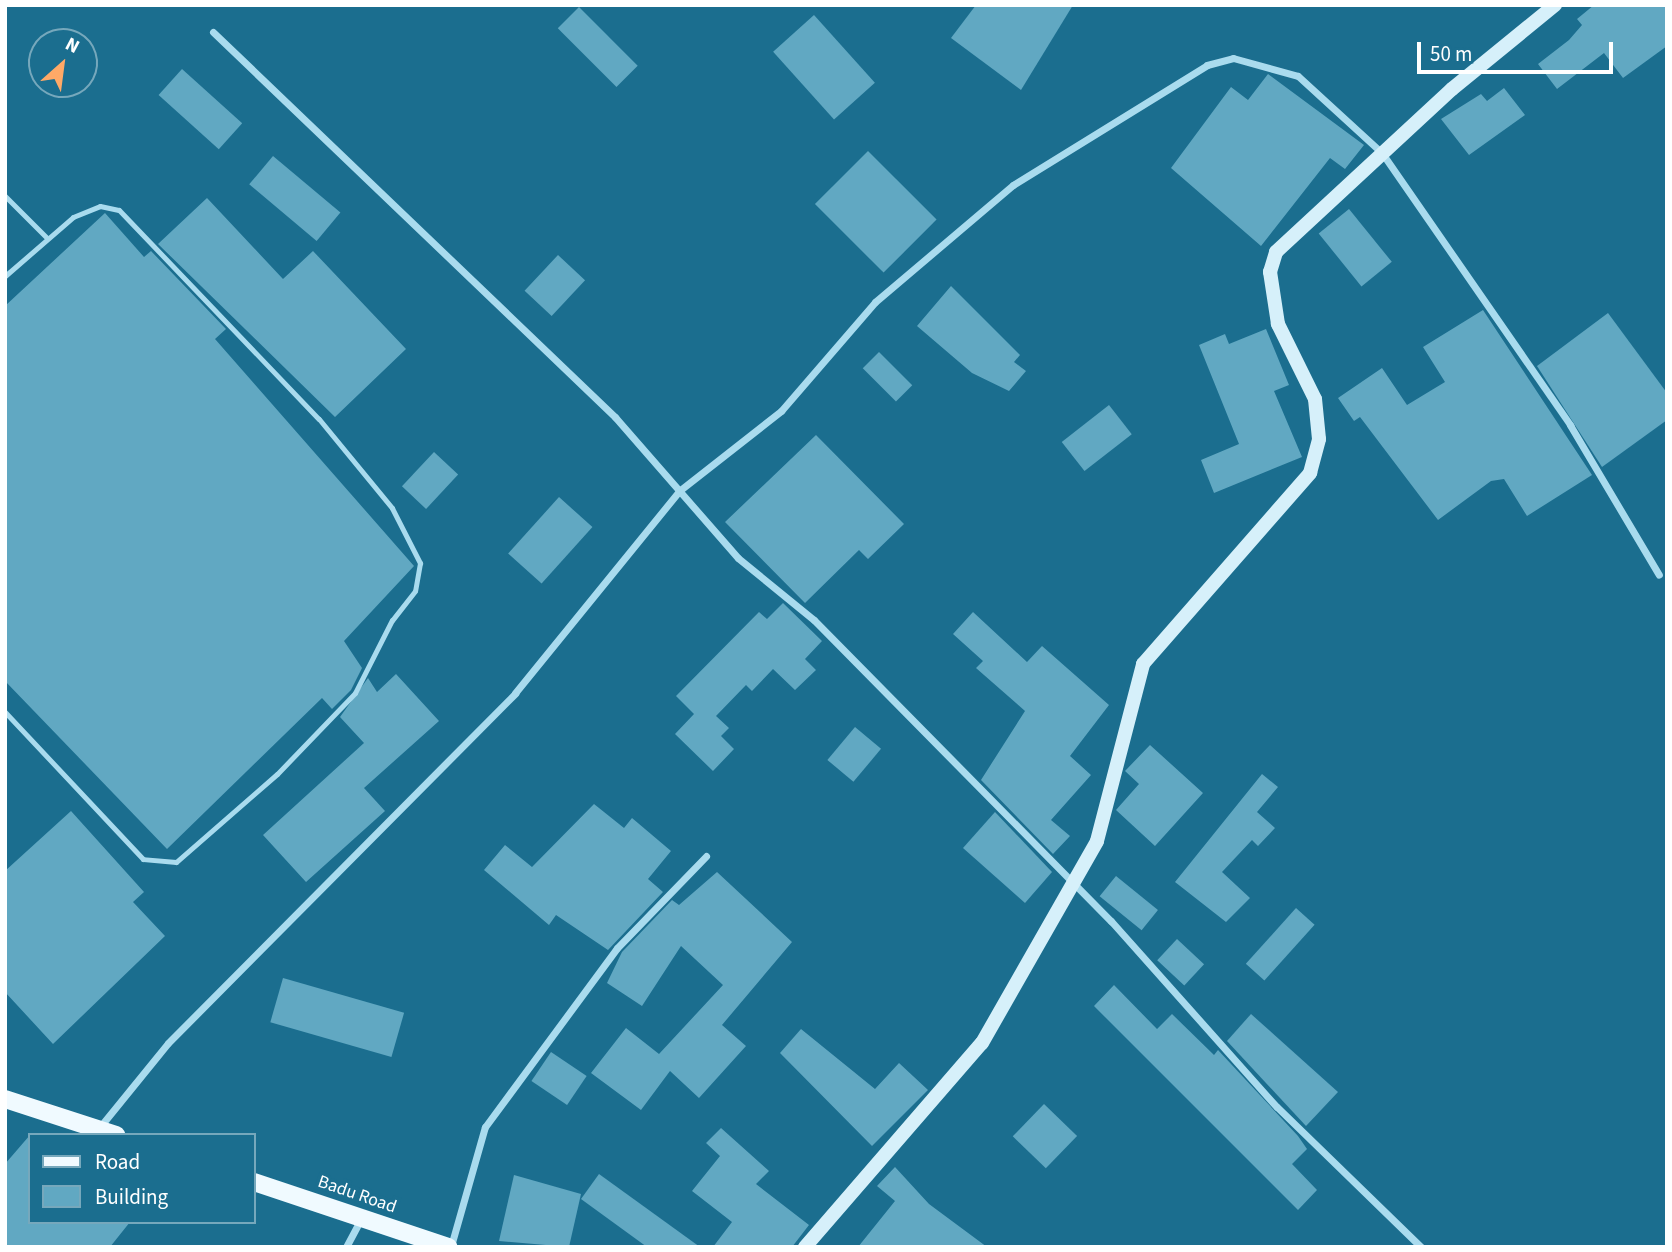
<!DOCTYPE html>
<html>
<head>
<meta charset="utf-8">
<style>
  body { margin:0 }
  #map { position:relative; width:1672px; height:1252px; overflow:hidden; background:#1b6e8f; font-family:"Source Sans 3",sans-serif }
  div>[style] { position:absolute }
  .building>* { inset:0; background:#61a8c2; transform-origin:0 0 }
  .lane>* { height:5px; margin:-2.5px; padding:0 2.5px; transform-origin:2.5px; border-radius:2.5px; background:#a9dbee }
  .street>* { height:7px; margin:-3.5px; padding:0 3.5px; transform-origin:3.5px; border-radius:3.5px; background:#a9dbee }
  .secondary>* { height:14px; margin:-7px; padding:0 7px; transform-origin:7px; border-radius:7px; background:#d6f0fa }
  .primary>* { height:18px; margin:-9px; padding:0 9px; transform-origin:9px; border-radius:9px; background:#f0faff }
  span { translate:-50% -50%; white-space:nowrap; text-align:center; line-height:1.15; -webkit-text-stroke:7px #1b6e8f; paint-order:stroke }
  .street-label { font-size:18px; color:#fff }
  .frame { position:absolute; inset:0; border:7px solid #fff; pointer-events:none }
  .legend { position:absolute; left:28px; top:1133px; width:228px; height:91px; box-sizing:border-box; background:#1b6e8f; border:2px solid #76a8bc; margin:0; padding:9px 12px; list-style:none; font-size:21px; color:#fff }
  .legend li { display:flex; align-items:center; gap:14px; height:35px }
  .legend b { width:35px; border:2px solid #76a8bc }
  .north { position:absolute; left:28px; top:28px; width:70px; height:70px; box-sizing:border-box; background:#1b6e8f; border:2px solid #76a8bc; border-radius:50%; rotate:28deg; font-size:19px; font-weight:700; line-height:28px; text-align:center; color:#fff }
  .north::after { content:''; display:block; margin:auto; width:24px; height:32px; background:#ffa967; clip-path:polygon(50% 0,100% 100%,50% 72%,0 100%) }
  .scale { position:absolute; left:1417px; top:42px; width:196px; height:32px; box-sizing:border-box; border:4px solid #fff; border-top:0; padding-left:9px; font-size:21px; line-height:24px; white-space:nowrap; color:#fff; -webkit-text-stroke:5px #1b6e8f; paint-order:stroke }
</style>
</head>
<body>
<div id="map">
  <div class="building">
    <div style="clip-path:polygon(976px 5px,1073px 5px,1021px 90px,951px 38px)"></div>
    <div style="clip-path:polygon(1594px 5px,1667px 5px,1667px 46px,1623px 78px,1604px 53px,1557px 89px,1538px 64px,1569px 40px,1582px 25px,1577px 19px)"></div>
    <div style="left:579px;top:7px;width:83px;height:30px;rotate:45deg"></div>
    <div style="left:814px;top:15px;width:91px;height:55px;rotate:48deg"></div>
    <div style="left:182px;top:69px;width:81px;height:35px;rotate:42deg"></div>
    <div style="clip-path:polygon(1268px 74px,1364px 145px,1345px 169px,1330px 158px,1261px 246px,1171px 168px,1231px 87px,1248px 100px)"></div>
    <div style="clip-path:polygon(1504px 88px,1525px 115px,1469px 155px,1441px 119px,1481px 94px,1487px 101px)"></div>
    <div style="left:868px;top:151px;width:97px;height:75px;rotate:45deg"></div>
    <div style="left:273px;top:156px;width:88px;height:37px;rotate:40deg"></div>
    <div style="clip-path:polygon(207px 198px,283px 279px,313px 251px,406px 349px,335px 417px,158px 244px)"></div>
    <div style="left:1349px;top:209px;width:68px;height:39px;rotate:51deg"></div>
    <div style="clip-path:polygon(105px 213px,144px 257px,151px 251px,226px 329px,215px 339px,414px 566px,344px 641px,362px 668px,351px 690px,332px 709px,322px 698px,167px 849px,5px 681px,5px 306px)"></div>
    <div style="left:558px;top:255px;width:37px;height:49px;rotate:43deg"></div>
    <div style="clip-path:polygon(951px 286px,1020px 355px,1014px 362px,1026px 371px,1009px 391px,972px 373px,917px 326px)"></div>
    <div style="clip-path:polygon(1483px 310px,1592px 475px,1527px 516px,1504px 479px,1491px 481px,1438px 520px,1360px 417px,1354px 421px,1338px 398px,1382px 368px,1407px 405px,1445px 382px,1423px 347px)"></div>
    <div style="clip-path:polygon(1608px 313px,1667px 393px,1667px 420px,1602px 467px,1537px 366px)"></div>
    <div style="clip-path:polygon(1266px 329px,1289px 385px,1274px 391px,1302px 457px,1214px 493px,1201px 460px,1239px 444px,1199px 345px,1225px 334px,1229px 344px)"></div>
    <div style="left:879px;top:352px;width:47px;height:23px;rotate:45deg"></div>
    <div style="left:1109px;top:405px;width:37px;height:60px;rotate:52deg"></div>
    <div style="clip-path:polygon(816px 435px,904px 524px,868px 559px,859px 550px,805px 603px,725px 522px)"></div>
    <div style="left:434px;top:452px;width:33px;height:47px;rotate:43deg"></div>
    <div style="left:559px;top:497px;width:45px;height:76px;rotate:42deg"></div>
    <div style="clip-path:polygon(783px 603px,822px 641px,805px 659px,816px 670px,795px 690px,773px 669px,752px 691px,746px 685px,716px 716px,729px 728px,721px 736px,734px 749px,713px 771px,675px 734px,694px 714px,676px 696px,759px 612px,767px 619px)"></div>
    <div style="clip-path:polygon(973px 612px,1027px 662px,1042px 646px,1109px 705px,1070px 756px,1091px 775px,1051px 820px,1070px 836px,1053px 854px,981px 780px,1025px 711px,976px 668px,983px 661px,953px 634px)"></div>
    <div style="clip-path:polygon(396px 674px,439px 721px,364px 788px,385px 811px,306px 882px,263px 835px,364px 743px,340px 717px,368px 678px,377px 692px)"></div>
    <div style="left:855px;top:727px;width:34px;height:43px;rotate:40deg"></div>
    <div style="clip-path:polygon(1150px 745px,1203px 793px,1155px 846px,1116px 810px,1139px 784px,1125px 771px)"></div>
    <div style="clip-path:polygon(1262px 774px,1278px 787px,1257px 812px,1275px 828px,1258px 846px,1252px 840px,1222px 872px,1250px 898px,1226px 922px,1175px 882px)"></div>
    <div style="clip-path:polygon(594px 804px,624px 828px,632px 818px,671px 851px,648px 879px,663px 892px,608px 950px,556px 915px,549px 925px,484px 870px,505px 845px,532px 867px)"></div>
    <div style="clip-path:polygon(71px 811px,144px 892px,133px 902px,165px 936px,53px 1044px,5px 992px,5px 871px)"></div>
    <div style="clip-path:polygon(995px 812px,1052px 872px,1025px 903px,963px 848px)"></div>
    <div style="clip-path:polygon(717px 872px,792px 942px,722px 1025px,746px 1046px,699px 1098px,670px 1071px,641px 1110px,591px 1073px,626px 1028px,659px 1054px,723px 985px,681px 946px,642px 1006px,607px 983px,622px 952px,672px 900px,679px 905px)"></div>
    <div style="left:1116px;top:876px;width:54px;height:26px;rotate:39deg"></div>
    <div style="left:1296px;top:908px;width:25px;height:75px;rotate:42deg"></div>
    <div style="left:1177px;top:939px;width:37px;height:29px;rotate:43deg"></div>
    <div style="left:283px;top:978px;width:126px;height:46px;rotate:16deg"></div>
    <div style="clip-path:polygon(1114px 985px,1157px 1029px,1172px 1014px,1214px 1055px,1218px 1050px,1298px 1136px,1307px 1149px,1292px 1164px,1317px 1190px,1298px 1210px,1094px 1006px)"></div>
    <div style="clip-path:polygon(1251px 1014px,1338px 1092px,1306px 1126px,1227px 1041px)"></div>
    <div style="clip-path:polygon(801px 1029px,875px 1089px,899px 1063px,928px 1090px,872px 1146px,780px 1053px)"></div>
    <div style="left:551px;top:1052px;width:43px;height:35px;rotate:34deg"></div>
    <div style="left:1044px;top:1104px;width:46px;height:45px;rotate:44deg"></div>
    <div style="clip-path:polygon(721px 1128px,769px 1171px,756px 1184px,809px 1225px,792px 1247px,713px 1247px,732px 1222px,692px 1191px,720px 1156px,706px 1143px)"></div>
    <div style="clip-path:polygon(30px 1135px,30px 1222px,130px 1222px,110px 1247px,5px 1247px,5px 1164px)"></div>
    <div style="clip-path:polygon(895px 1167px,929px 1204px,987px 1247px,858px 1247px,895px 1201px,877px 1186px)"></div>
    <div style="clip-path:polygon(599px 1174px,700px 1247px,647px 1247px,581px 1199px)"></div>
    <div style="clip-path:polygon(514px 1175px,581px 1194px,569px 1247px,499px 1241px)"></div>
  </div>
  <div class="lane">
    <div style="left:5px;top:196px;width:58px;rotate:45deg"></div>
    <div style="left:5px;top:276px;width:90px;rotate:-40.9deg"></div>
    <div style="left:73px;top:217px;width:29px;rotate:-22deg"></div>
    <div style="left:100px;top:206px;width:19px;rotate:12deg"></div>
    <div style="left:119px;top:210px;width:289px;rotate:46.3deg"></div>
    <div style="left:319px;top:419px;width:115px;rotate:50.6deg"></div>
    <div style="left:392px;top:508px;width:62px;rotate:63deg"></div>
    <div style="left:420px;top:563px;width:28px;rotate:100deg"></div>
    <div style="left:415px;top:591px;width:37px;rotate:128deg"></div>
    <div style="left:392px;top:620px;width:82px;rotate:116.9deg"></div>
    <div style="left:355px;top:693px;width:112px;rotate:133.9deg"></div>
    <div style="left:277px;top:774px;width:134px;rotate:138.9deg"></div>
    <div style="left:176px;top:862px;width:33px;rotate:-175deg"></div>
    <div style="left:143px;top:859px;width:202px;rotate:-133.2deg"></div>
  </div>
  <div class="street">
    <div style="left:213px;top:32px;width:557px;rotate:43.76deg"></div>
    <div style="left:615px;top:417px;width:187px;rotate:48.9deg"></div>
    <div style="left:738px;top:558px;width:98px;rotate:39.2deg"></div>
    <div style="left:814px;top:620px;width:423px;rotate:45.4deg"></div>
    <div style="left:1111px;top:921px;width:249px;rotate:48.3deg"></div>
    <div style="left:1277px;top:1107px;width:201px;rotate:44.2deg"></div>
    <div style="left:99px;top:1128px;width:109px;rotate:-50.9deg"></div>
    <div style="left:168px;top:1043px;width:493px;rotate:-45.2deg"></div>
    <div style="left:515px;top:693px;width:260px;rotate:-50.9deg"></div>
    <div style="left:679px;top:491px;width:130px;rotate:-38.1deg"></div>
    <div style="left:781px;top:411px;width:144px;rotate:-49.2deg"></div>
    <div style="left:875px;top:302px;width:181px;rotate:-40.3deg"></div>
    <div style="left:1013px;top:185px;width:228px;rotate:-31.7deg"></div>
    <div style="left:1207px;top:65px;width:27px;rotate:-15deg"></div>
    <div style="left:1233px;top:58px;width:67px;rotate:15.5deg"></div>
    <div style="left:1298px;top:76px;width:114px;rotate:42.5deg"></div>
    <div style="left:1382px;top:153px;width:331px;rotate:55.3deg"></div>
    <div style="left:1570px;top:425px;width:174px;rotate:59.3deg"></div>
    <div style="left:451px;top:1246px;width:124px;rotate:-74.1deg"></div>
    <div style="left:485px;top:1127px;width:222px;rotate:-53.6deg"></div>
    <div style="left:617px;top:948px;width:128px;rotate:-45.9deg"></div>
    <div style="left:346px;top:1247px;width:32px;rotate:-62deg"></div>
  </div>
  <div class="secondary">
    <div style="left:805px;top:1247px;width:270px;rotate:-49.1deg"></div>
    <div style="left:982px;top:1043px;width:232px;rotate:-60.3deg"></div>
    <div style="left:1097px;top:841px;width:183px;rotate:-75.4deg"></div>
    <div style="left:1143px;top:664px;width:254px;rotate:-48.8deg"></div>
    <div style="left:1310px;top:473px;width:35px;rotate:-75deg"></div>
    <div style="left:1319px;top:439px;width:40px;rotate:-95.7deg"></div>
    <div style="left:1315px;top:399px;width:84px;rotate:-116.3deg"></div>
    <div style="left:1278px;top:324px;width:53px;rotate:-98.7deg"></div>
    <div style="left:1270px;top:272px;width:21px;rotate:-73deg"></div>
    <div style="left:1276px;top:252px;width:240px;rotate:-42.8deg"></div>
    <div style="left:1452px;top:89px;width:133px;rotate:-39.2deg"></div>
  </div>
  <div class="primary">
    <div style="left:5px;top:1099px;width:117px;rotate:18deg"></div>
    <div style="left:254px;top:1182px;width:205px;rotate:18.5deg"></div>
  </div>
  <div class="street-label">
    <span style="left:357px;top:1195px;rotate:19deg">Badu Road</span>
  </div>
  <div class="frame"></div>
  <ul class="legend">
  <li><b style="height:9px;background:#f0faff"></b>Road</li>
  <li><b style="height:19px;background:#61a8c2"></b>Building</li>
  </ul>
  <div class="north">N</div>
  <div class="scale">50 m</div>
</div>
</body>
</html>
